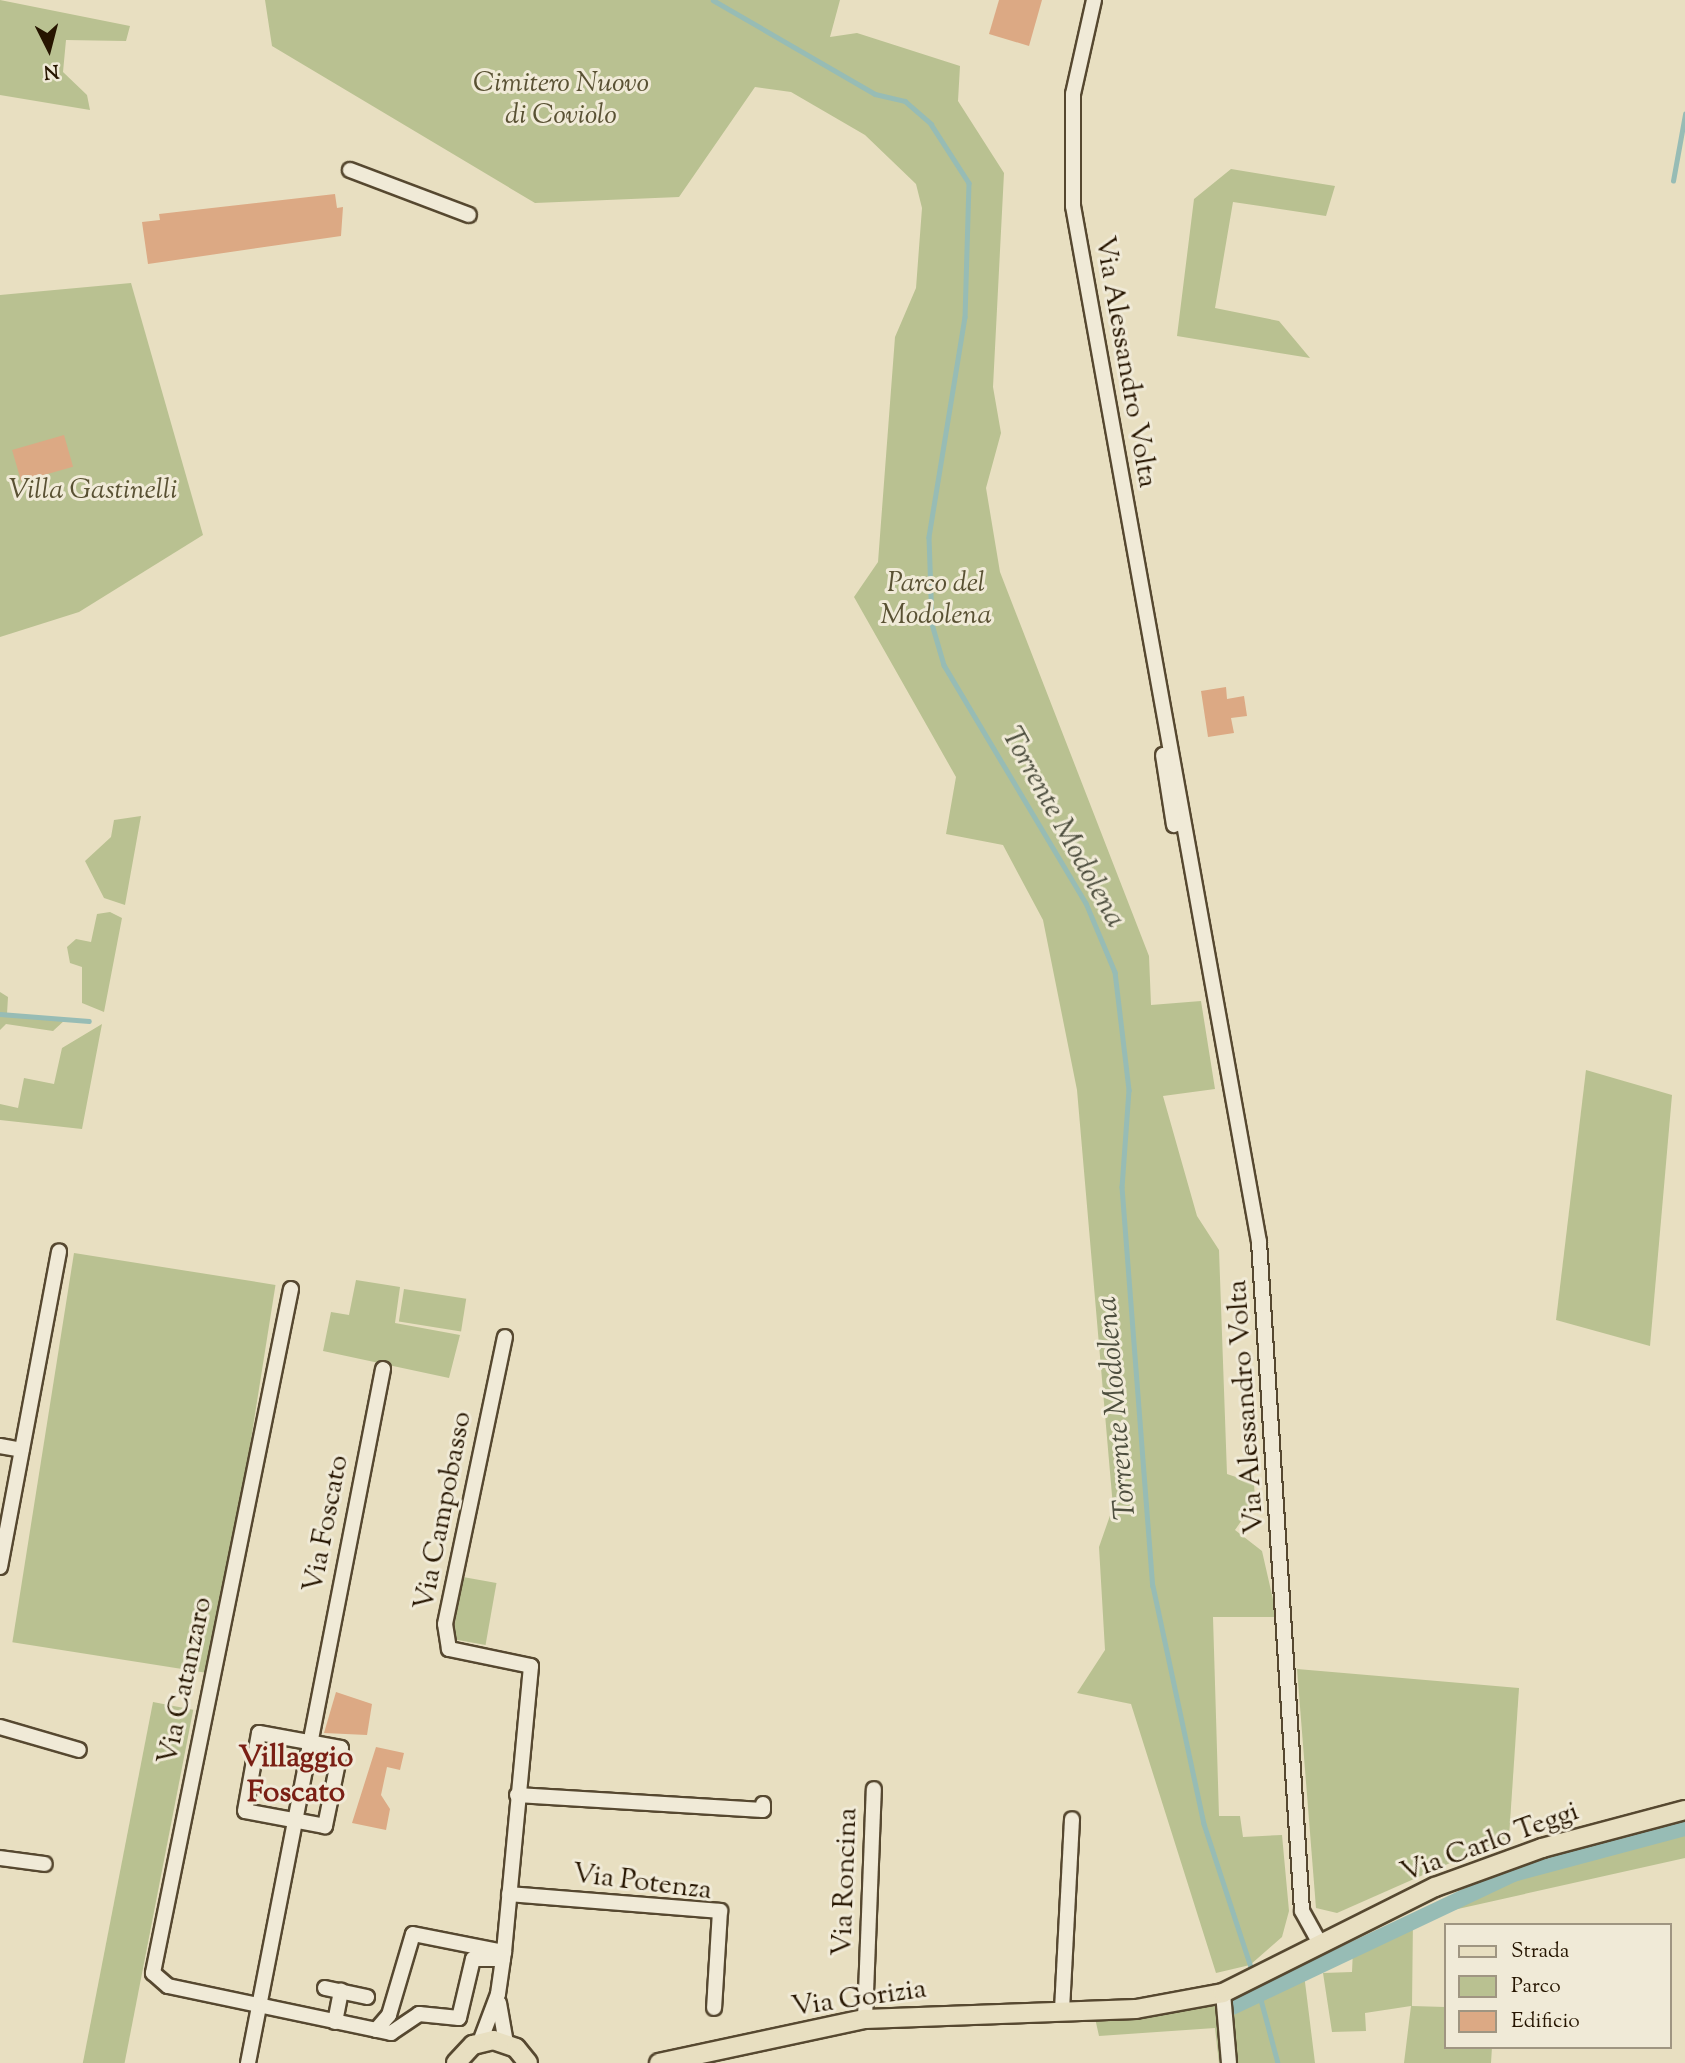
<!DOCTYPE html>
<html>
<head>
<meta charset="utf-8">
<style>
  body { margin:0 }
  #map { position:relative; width:1685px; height:2063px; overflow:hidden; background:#e8dfc1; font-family:"Sorts Mill Goudy",serif }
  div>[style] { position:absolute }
  .green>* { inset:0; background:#b9c191; transform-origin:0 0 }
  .stream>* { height:4.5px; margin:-2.25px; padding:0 2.25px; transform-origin:2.25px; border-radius:2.25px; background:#97bcb5 }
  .canal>* { height:16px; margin:-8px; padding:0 8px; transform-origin:8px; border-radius:8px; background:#97bcb5 }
  .building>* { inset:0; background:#dca984; transform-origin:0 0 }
  .roads { filter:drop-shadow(2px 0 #564830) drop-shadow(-2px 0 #564830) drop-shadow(0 2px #564830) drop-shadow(0 -2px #564830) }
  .minor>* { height:14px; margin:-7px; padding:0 7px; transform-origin:7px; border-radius:7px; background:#f0ead7 }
  .major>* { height:18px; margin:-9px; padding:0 9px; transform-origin:9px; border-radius:9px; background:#e8dfc1 }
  span { translate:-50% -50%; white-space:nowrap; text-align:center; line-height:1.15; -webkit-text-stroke:6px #f0ead7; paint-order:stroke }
  .park-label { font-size:28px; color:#595133; font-style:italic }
  .street-label { font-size:28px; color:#261500 }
  .water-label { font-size:30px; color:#4e4f3f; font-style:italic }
  .neighbourhood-label { font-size:30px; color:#7a1f14; font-weight:700 }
  .legend { position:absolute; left:1444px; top:1923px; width:228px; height:126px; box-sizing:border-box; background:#f0ead7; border:2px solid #9f9581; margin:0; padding:9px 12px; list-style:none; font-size:21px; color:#261500 }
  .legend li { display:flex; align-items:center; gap:14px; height:35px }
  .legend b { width:35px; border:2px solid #9f9581 }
  .north { position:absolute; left:14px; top:14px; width:70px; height:70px; -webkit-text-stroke:5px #f0ead7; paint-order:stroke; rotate:174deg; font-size:19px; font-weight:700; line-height:28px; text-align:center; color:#261500 }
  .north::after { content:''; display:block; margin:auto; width:24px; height:32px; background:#261500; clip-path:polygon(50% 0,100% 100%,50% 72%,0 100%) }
</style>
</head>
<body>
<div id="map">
  <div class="green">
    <div style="clip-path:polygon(0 0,130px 26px,126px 41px,66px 40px,63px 72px,87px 95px,90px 110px,0 95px)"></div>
    <div style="clip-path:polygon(265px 0,840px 0,830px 37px,857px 33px,960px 66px,958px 101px,1004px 173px,993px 387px,1001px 433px,986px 488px,1000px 572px,1149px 956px,1151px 1005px,1201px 1001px,1215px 1089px,1163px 1096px,1197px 1216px,1219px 1250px,1227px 1474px,1254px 1483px,1255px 1501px,1235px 1530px,1262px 1551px,1277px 1617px,1213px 1617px,1219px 1816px,1240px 1816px,1243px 1837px,1282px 1835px,1289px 1911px,1282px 1937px,1250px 1965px,1216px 1973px,1131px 1704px,1077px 1693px,1105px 1650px,1099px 1547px,1113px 1507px,1077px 1090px,1043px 920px,1003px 845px,946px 834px,956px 777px,854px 597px,878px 562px,895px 337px,916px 288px,922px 208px,916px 184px,865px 135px,791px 92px,755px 87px,679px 197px,535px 203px,272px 46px)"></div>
    <div style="clip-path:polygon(1231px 169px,1335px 186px,1326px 216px,1233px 202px,1215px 308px,1279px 321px,1310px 358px,1177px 336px,1194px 199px)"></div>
    <div style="clip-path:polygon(131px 283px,203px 535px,79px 612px,0 637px,0 295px)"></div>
    <div style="clip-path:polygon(141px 816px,125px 905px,104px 898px,85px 861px,111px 837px,114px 820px)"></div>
    <div style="clip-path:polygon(110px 912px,122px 918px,104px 1012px,82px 1003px,82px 967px,70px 963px,67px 947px,76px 939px,91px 942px,97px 914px)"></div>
    <div style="clip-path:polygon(0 992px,8px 997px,7px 1014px,66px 1019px,53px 1031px,6px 1024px,0 1030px)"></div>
    <div style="clip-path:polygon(102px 1024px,82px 1129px,0 1120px,0 1104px,18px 1108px,24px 1078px,54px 1084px,62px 1048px)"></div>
    <div style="clip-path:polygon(1586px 1070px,1672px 1095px,1650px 1346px,1556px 1320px)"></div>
    <div style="left:74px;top:1253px;width:204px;height:394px;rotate:9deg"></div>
    <div style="clip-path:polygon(356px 1280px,400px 1287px,395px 1323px,460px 1335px,449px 1378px,323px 1351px,331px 1312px,349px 1315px)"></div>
    <div style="left:404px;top:1289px;width:63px;height:33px;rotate:9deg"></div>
    <div style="left:463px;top:1577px;width:34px;height:63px;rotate:10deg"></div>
    <div style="clip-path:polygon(1297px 1669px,1519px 1688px,1509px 1837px,1337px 1913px,1316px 1908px)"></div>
    <div style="left:153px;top:1702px;width:41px;height:368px;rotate:11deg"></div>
    <div style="clip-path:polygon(1685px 1822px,1685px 1858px,1413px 1919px,1412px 2006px,1445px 2007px,1445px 2047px,1492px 2047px,1491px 2063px,1404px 2063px,1411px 2006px,1365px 2013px,1366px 2031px,1332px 2032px,1323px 1973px,1352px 1972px,1353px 1949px,1304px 1974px,1315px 2063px,1219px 2063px,1215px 2028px,1099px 2036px,1095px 2018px,1246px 1994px,1552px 1856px)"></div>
  </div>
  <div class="stream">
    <div style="left:713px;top:0;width:187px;rotate:30.1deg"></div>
    <div style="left:875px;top:94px;width:31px;rotate:13deg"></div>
    <div style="left:905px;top:101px;width:35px;rotate:41deg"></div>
    <div style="left:931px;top:124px;width:70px;rotate:57.2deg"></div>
    <div style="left:969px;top:183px;width:134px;rotate:91.7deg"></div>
    <div style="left:965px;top:317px;width:223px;rotate:99.3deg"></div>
    <div style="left:929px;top:537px;width:87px;rotate:88deg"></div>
    <div style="left:932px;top:624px;width:43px;rotate:73.7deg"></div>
    <div style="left:944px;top:665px;width:277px;rotate:59.2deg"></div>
    <div style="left:1086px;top:903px;width:75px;rotate:67.2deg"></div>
    <div style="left:1115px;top:972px;width:119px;rotate:83.2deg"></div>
    <div style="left:1129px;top:1090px;width:97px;rotate:94.1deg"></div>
    <div style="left:1122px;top:1187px;width:400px;rotate:85.6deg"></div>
    <div style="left:1153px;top:1586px;width:243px;rotate:77.9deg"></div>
    <div style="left:1204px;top:1824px;width:157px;rotate:71.8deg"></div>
    <div style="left:1673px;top:181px;width:68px;rotate:-79.8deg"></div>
    <div style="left:0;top:1014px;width:89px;rotate:4.5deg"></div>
    <div style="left:1256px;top:1981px;width:85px;rotate:75deg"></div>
  </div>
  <div class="canal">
    <div style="left:1232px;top:2007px;width:311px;rotate:-25.3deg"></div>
    <div style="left:1513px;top:1874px;width:178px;rotate:-15deg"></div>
  </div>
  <div class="building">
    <div style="clip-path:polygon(999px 0,1042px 0,1029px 46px,989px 34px)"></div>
    <div style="clip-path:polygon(335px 194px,337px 208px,343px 207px,341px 236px,148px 264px,142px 222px,160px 220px,159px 214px)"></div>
    <div style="left:64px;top:435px;width:33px;height:54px;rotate:74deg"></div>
    <div style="clip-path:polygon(1226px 687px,1227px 699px,1244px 696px,1247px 716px,1231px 718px,1234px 733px,1208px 737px,1201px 691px)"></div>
    <div style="clip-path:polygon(336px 1692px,372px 1704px,367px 1735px,324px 1733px)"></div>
    <div style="clip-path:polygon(376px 1747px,404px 1753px,400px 1770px,387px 1767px,381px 1795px,390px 1809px,386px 1830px,352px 1823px)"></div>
  </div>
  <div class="roads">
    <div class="minor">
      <div style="left:1094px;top:0;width:96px;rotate:102.6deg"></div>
      <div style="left:1073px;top:94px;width:112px;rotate:90deg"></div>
      <div style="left:1073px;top:206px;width:1053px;rotate:79.82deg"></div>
      <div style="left:1259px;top:1242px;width:670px;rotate:86.32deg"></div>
      <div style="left:1302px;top:1911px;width:38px;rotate:61deg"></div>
      <div style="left:350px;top:170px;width:127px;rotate:20.7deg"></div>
      <div style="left:1163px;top:755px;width:71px;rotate:81.1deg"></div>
      <div style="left:291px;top:1289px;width:698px;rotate:101.41deg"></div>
      <div style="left:153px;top:1973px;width:20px;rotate:41deg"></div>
      <div style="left:168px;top:1986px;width:228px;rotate:11.9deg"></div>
      <div style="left:391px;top:2033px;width:34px;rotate:-34deg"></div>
      <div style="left:419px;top:2014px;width:40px;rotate:5.7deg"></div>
      <div style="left:459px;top:2018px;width:61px;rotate:-76.7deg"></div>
      <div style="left:473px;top:1959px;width:30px"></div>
      <div style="left:0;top:1446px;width:22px;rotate:10deg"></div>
      <div style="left:0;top:1567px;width:321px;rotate:-79.4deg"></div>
      <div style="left:0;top:1727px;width:82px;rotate:16.2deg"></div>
      <div style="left:259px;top:1733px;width:83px;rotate:10.4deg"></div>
      <div style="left:341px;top:1748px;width:80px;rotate:101.6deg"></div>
      <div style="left:325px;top:1826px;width:81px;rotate:-169.4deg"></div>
      <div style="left:245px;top:1811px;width:79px;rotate:-79.8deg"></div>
      <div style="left:517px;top:1795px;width:246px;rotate:3.5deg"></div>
      <div style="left:763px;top:1810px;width:6px;rotate:-90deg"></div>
      <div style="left:0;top:1858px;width:45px;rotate:7.6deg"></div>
      <div style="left:509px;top:1894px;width:212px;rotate:4.6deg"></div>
      <div style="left:720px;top:1911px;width:97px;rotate:93.5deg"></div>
      <div style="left:325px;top:1988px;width:43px;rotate:12.1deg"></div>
      <div style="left:1223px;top:1993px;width:70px;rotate:85.1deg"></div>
      <div style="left:499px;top:2003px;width:41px;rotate:80.1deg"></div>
      <div style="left:1062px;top:2010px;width:191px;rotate:-87deg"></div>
      <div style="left:865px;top:2019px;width:230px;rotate:-87.8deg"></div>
      <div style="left:335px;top:2022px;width:32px;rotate:-79deg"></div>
      <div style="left:376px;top:2030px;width:20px;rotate:-49deg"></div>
      <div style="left:389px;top:2015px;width:84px;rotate:-73.5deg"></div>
      <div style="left:413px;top:1934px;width:93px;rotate:11.2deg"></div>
      <div style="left:480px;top:2042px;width:51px;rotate:-69.4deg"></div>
      <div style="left:498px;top:1994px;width:42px;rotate:-81.9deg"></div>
      <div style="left:504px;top:1952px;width:287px;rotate:-84.6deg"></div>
      <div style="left:531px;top:1666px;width:84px;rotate:-168.3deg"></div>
      <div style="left:449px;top:1649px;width:25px;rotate:-99deg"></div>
      <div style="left:445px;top:1624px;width:293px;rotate:-78.2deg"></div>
      <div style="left:248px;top:2063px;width:707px;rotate:-78.99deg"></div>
    </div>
    <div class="major">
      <div style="left:456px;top:2063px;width:25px;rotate:-47deg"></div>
      <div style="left:473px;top:2045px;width:21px;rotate:-14deg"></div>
      <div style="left:493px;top:2040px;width:24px;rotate:19deg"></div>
      <div style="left:516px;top:2048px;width:19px;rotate:51deg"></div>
      <div style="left:659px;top:2063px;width:211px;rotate:-12.1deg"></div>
      <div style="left:865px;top:2019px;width:271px;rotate:-2.1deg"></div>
      <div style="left:1136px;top:2009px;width:88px;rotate:-10.4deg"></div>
      <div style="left:1223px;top:1993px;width:237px;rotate:-26.6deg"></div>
      <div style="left:1435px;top:1887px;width:114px;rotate:-20deg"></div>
      <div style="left:1542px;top:1848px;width:148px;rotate:-14.9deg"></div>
    </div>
  </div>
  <div class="park-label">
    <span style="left:561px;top:100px">Cimitero Nuovo<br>di Coviolo</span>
    <span style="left:93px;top:491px">Villa Gastinelli</span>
    <span style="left:936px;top:600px">Parco del<br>Modolena</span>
  </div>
  <div class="street-label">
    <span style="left:1125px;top:362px;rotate:80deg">Via Alessandro Volta</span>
    <span style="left:1247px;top:1407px;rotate:-94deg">Via Alessandro Volta</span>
    <span style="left:444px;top:1511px;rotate:-79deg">Via Campobasso</span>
    <span style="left:327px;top:1524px;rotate:-79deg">Via Foscato</span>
    <span style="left:186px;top:1681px;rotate:-78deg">Via Catanzaro</span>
    <span style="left:1490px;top:1843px;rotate:-20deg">Via Carlo Teggi</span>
    <span style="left:846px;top:1882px;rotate:-88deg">Via Roncina</span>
    <span style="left:642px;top:1883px;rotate:7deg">Via Potenza</span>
    <span style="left:859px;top:1999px;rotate:-8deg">Via Gorizia</span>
  </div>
  <div class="water-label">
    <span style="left:1062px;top:828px;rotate:61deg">Torrente Modolena</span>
    <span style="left:1118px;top:1408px;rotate:-95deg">Torrente Modolena</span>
  </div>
  <div class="neighbourhood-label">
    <span style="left:296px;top:1776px">Villaggio<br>Foscato</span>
  </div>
  <ul class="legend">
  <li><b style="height:9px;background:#e8dfc1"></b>Strada</li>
  <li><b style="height:19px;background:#b9c191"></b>Parco</li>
  <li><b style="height:19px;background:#dca984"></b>Edificio</li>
  </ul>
  <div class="north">N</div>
</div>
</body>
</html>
